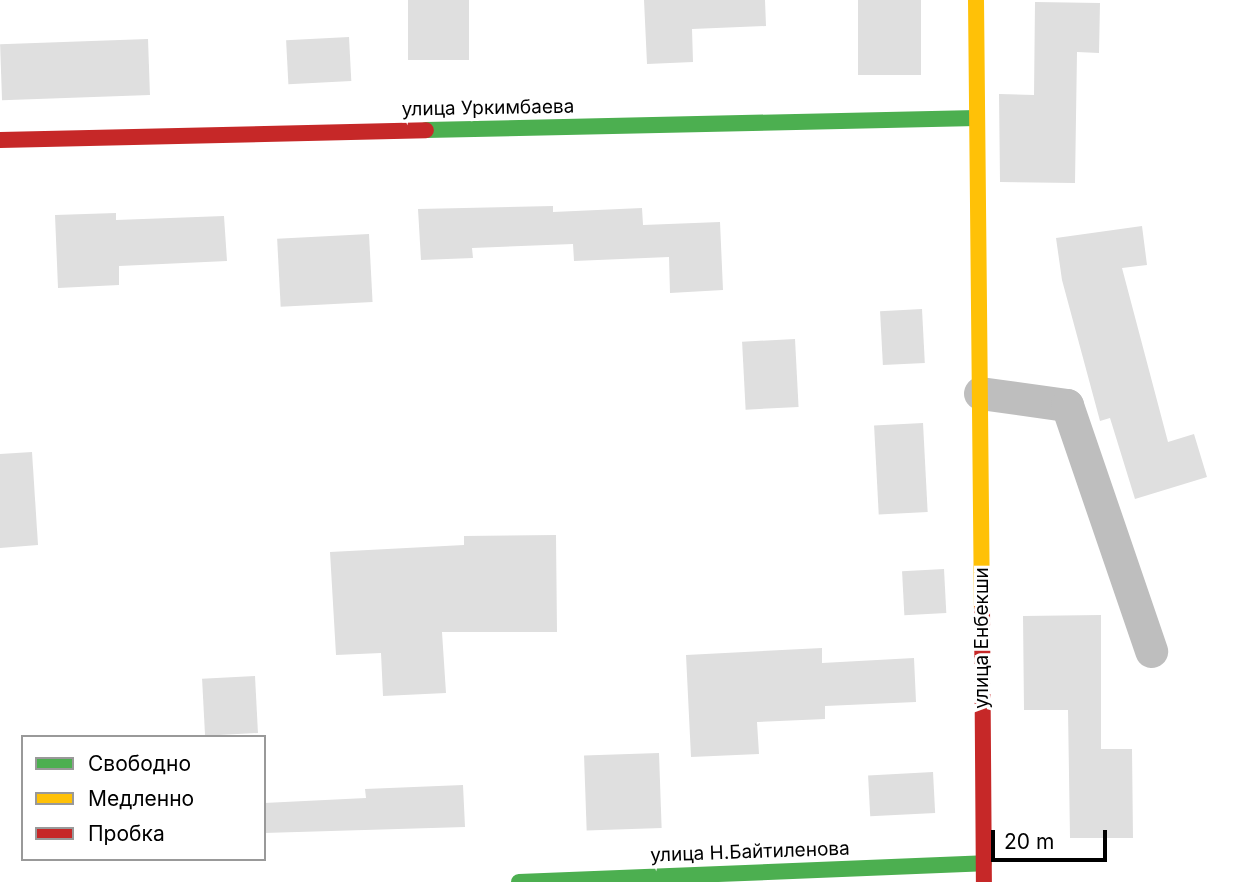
<!DOCTYPE html>
<html>
<head>
<meta charset="utf-8">
<style>
  body { margin:0 }
  #map { position:relative; width:1240px; height:882px; overflow:hidden; background:#fff; font-family:Inter,sans-serif }
  div>[style] { position:absolute }
  .building>* { inset:0; background:#dfdfdf; transform-origin:0 0 }
  .street>* { height:33px; margin:-16.5px; padding:0 16.5px; transform-origin:16.5px; border-radius:16.5px; background:#bebebe }
  .fast>* { height:16px; margin:-8px; padding:0 8px; transform-origin:8px; border-radius:8px; background:#4caf50 }
  .slow>* { height:16px; margin:-8px; padding:0 8px; transform-origin:8px; border-radius:8px; background:#ffc107 }
  .jam>* { height:16px; margin:-8px; padding:0 8px; transform-origin:8px; border-radius:8px; background:#c62828 }
  span { translate:-50% -50%; white-space:nowrap; text-align:center; line-height:1.15; -webkit-text-stroke:6px #fff; paint-order:stroke }
  .street-label { font-size:19px; color:#000 }
  .legend { position:absolute; left:21px; top:735px; width:245px; height:126px; box-sizing:border-box; background:#fff; border:2px solid #999; margin:0; padding:9px 12px; list-style:none; font-size:21px; color:#000 }
  .legend li { display:flex; align-items:center; gap:14px; height:35px }
  .legend b { width:35px; border:2px solid #999 }
  .scale { position:absolute; left:991px; top:830px; width:116px; height:32px; box-sizing:border-box; border:4px solid #000; border-top:0; padding-left:9px; font-size:21px; line-height:24px; white-space:nowrap; color:#000; -webkit-text-stroke:5px #fff; paint-order:stroke }
</style>
</head>
<body>
<div id="map">
  <div class="building">
    <div style="left:408px;top:0;width:61px;height:60px"></div>
    <div style="clip-path:polygon(644px 0,765px 0,766px 26px,692px 29px,693px 62px,647px 64px)"></div>
    <div style="left:858px;top:0;width:63px;height:75px"></div>
    <div style="clip-path:polygon(1035px 2px,1100px 3px,1099px 53px,1077px 52px,1075px 183px,1000px 182px,999px 94px,1034px 95px)"></div>
    <div style="left:349px;top:37px;width:44px;height:63px;rotate:87deg"></div>
    <div style="left:148px;top:39px;width:56px;height:148px;rotate:88deg"></div>
    <div style="clip-path:polygon(553px 206px,553px 212px,642px 208px,643px 225px,720px 222px,723px 290px,670px 293px,669px 257px,574px 261px,573px 244px,472px 248px,473px 258px,421px 260px,418px 209px)"></div>
    <div style="clip-path:polygon(116px 213px,116px 220px,224px 216px,227px 261px,119px 266px,119px 285px,58px 288px,55px 215px)"></div>
    <div style="clip-path:polygon(1142px 226px,1147px 265px,1122px 268px,1168px 442px,1194px 434px,1207px 477px,1135px 499px,1110px 418px,1100px 421px,1062px 280px,1056px 238px)"></div>
    <div style="left:369px;top:234px;width:68px;height:92px;rotate:87deg"></div>
    <div style="left:922px;top:309px;width:54px;height:42px;rotate:87deg"></div>
    <div style="left:795px;top:339px;width:68px;height:53px;rotate:87deg"></div>
    <div style="left:923px;top:423px;width:89px;height:49px;rotate:87deg"></div>
    <div style="clip-path:polygon(32px 452px,38px 545px,0 548px,0 454px)"></div>
    <div style="clip-path:polygon(556px 535px,557px 632px,442px 632px,446px 693px,383px 696px,381px 653px,336px 655px,330px 552px,464px 545px,464px 536px)"></div>
    <div style="left:944px;top:569px;width:44px;height:42px;rotate:87deg"></div>
    <div style="clip-path:polygon(1101px 615px,1101px 749px,1132px 749px,1133px 838px,1070px 838px,1068px 710px,1024px 710px,1023px 616px)"></div>
    <div style="clip-path:polygon(822px 648px,822px 663px,914px 658px,916px 702px,825px 706px,825px 719px,757px 722px,759px 754px,691px 757px,686px 655px)"></div>
    <div style="left:255px;top:676px;width:57px;height:53px;rotate:87deg"></div>
    <div style="left:659px;top:753px;width:75px;height:75px;rotate:88deg"></div>
    <div style="left:933px;top:772px;width:41px;height:65px;rotate:87deg"></div>
    <div style="clip-path:polygon(463px 785px,465px 827px,264px 833px,264px 803px,366px 798px,365px 789px)"></div>
  </div>
  <div class="street">
    <div style="left:980px;top:393px;width:88px;rotate:7.9deg"></div>
    <div style="left:1067px;top:405px;width:260px;rotate:71.1deg"></div>
  </div>
  <div class="fast">
    <div style="left:426px;top:130px;width:551px;rotate:-1.25deg"></div>
    <div style="left:519px;top:882px;width:465px;rotate:-2.3deg"></div>
  </div>
  <div class="slow">
    <div style="left:976px;top:0;width:609px;rotate:89.44deg"></div>
  </div>
  <div class="jam">
    <div style="left:0;top:140px;width:426px;rotate:-1.3deg"></div>
    <div style="left:982px;top:609px;width:273px;rotate:89.6deg"></div>
  </div>
  <div class="street-label">
    <span style="left:488px;top:108px;rotate:-1deg">улица Уркимбаева</span>
    <span style="left:982px;top:638px;rotate:-90deg">улица Енбекши</span>
    <span style="left:750px;top:852px;rotate:-2deg">улица Н.Байтиленова</span>
  </div>
  <ul class="legend">
  <li><b style="height:9px;background:#4caf50"></b>Свободно</li>
  <li><b style="height:9px;background:#ffc107"></b>Медленно</li>
  <li><b style="height:9px;background:#c62828"></b>Пробка</li>
  </ul>
  <div class="scale">20 m</div>
</div>
</body>
</html>
